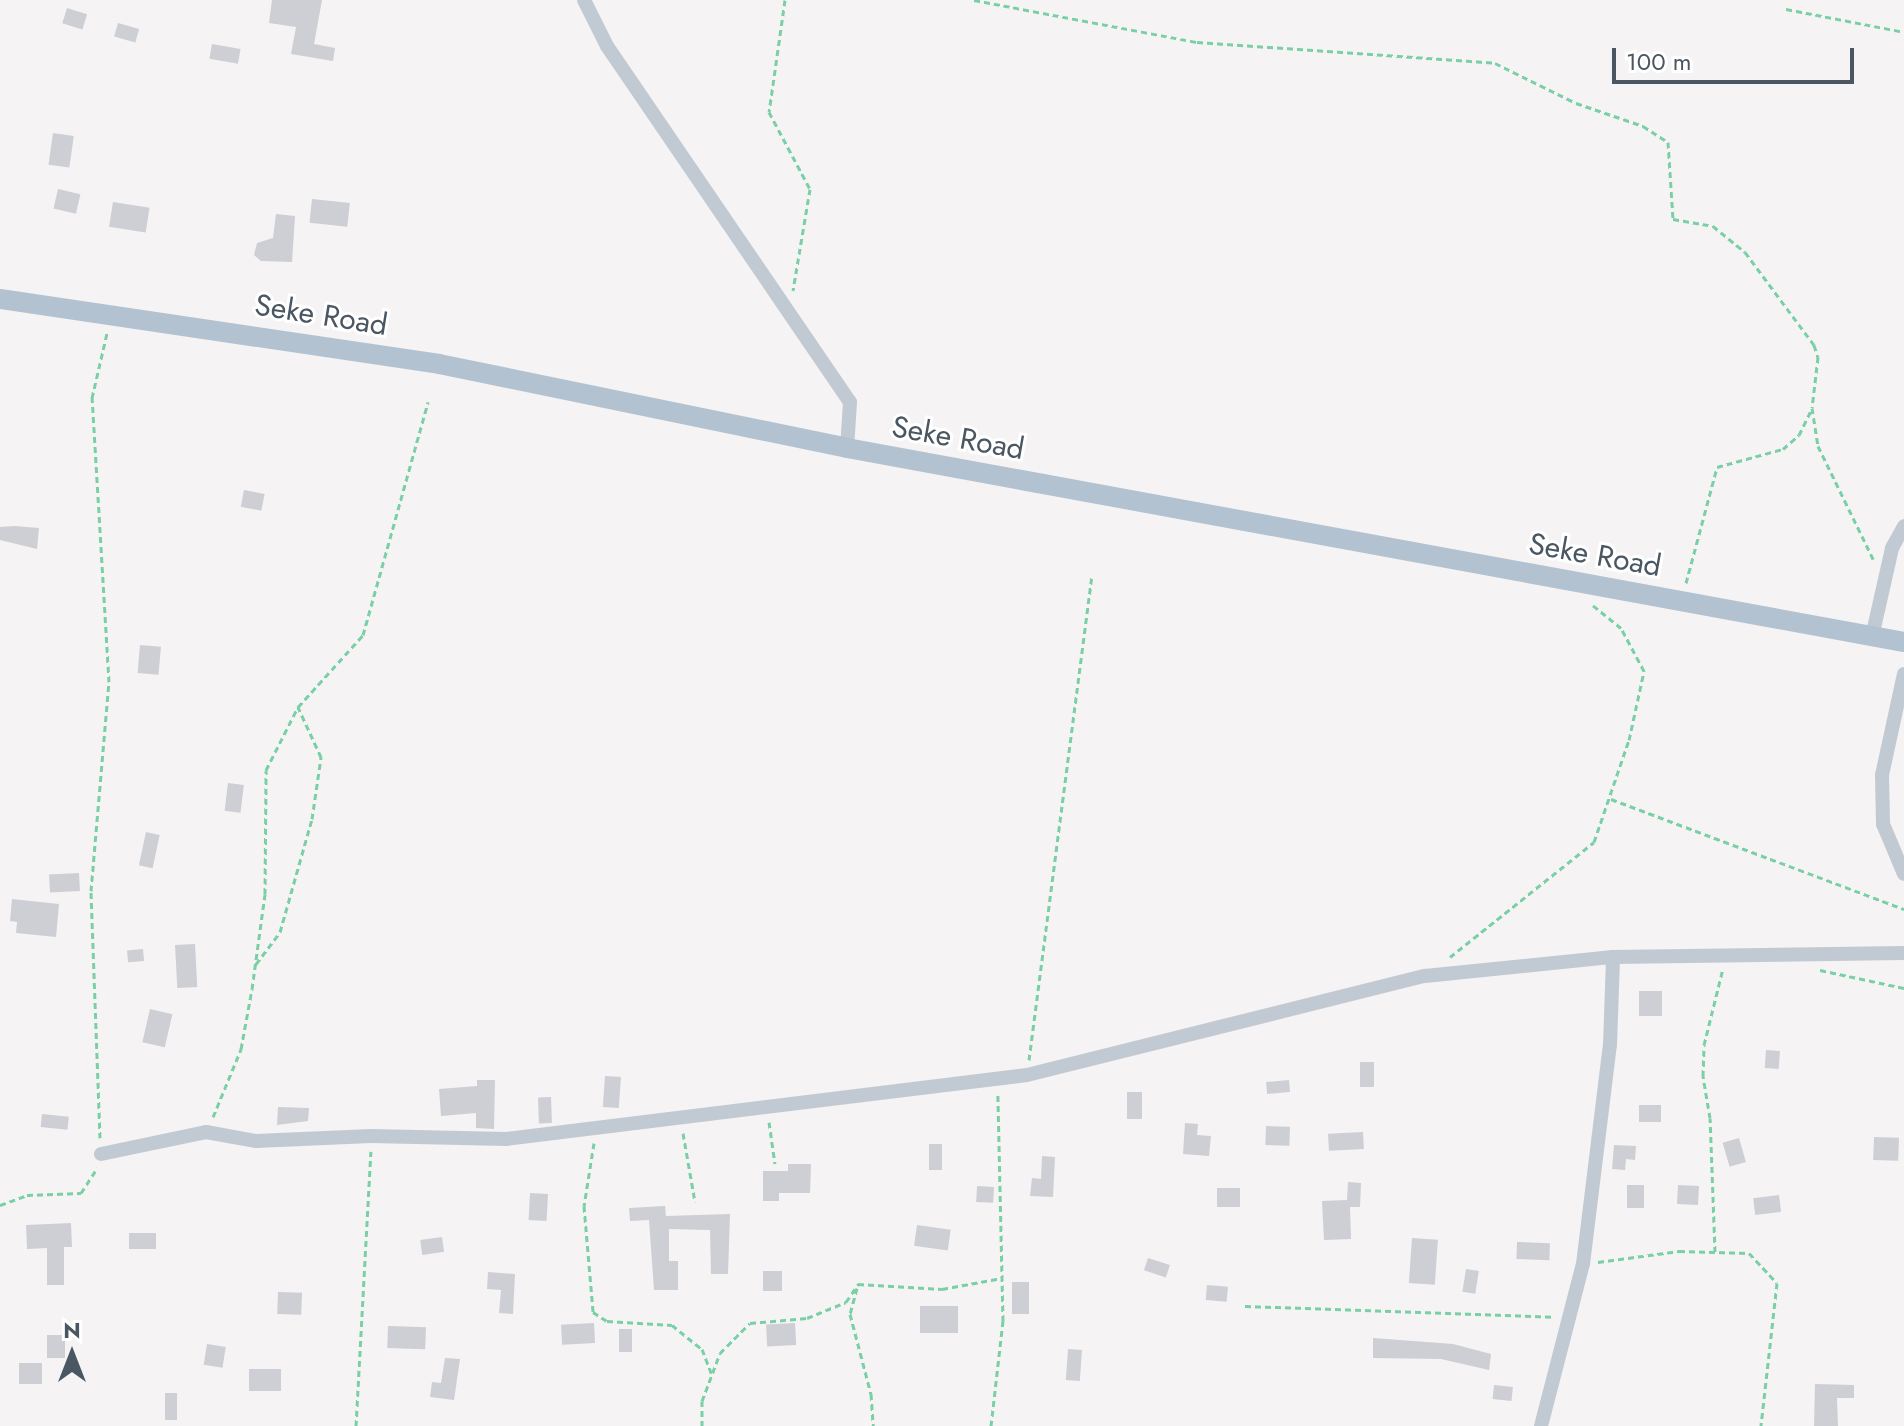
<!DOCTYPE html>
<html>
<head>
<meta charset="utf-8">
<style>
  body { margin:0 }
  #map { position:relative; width:1904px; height:1426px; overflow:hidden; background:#f5f3f3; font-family:Jost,sans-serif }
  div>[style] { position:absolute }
  .building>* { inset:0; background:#cdcfd5; transform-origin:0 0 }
  .path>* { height:3px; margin-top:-1.5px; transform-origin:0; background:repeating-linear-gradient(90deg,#7ad0a6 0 6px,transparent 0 10px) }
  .street>* { height:14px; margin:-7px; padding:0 7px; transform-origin:7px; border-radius:7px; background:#c1cad2 }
  .primary>* { height:20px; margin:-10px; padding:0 10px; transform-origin:10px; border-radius:10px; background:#b3c2d1 }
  span { translate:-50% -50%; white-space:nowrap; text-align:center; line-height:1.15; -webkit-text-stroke:6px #fff; paint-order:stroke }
  .street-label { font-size:30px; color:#4a5661 }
  .north { position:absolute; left:32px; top:1314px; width:80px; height:80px; -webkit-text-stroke:6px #fff; paint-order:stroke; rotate:0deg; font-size:22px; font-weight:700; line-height:32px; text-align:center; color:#4a5661 }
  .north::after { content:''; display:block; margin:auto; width:28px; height:36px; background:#4a5661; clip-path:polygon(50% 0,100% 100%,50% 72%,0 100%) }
  .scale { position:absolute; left:1612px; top:48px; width:242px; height:36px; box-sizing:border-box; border:4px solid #4a5661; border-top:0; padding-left:10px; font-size:24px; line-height:28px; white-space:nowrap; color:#4a5661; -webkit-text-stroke:6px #fff; paint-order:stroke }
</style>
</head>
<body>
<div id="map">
  <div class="building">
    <div style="clip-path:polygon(272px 0,322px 0,314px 44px,335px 48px,333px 61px,291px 54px,296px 27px,269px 23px)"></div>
    <div style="left:67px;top:8px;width:21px;height:16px;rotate:17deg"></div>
    <div style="left:118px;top:23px;width:22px;height:14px;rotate:16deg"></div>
    <div style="left:212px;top:44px;width:29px;height:15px;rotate:10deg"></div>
    <div style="left:53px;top:133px;width:21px;height:32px;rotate:8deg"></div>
    <div style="left:58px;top:189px;width:23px;height:20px;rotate:13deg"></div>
    <div style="left:312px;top:199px;width:38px;height:24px;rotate:6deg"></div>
    <div style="left:113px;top:202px;width:37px;height:25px;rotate:9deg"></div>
    <div style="clip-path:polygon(276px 214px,295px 216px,292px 262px,261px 261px,254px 255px,257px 243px,273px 238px)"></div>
    <div style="left:244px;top:490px;width:21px;height:17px;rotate:11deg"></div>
    <div style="clip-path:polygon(15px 526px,39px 528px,37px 549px,0 540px,0 527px)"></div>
    <div style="left:140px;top:645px;width:21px;height:28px;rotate:5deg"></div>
    <div style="left:228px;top:783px;width:16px;height:28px;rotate:7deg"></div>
    <div style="left:146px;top:832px;width:14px;height:34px;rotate:12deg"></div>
    <div style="left:79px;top:873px;width:18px;height:30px;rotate:87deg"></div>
    <div style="clip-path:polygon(12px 899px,59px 904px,56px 937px,16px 933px,17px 922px,10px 921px)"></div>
    <div style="left:195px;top:944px;width:43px;height:20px;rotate:87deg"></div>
    <div style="left:143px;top:949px;width:12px;height:16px;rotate:85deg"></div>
    <div style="left:1639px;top:991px;width:23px;height:25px"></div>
    <div style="left:150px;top:1009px;width:23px;height:34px;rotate:13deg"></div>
    <div style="left:1766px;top:1050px;width:14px;height:18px;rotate:4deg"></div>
    <div style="left:1360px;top:1062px;width:14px;height:25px"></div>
    <div style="left:605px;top:1076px;width:16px;height:31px;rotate:4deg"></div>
    <div style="clip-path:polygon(477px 1080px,495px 1080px,494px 1129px,476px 1128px,476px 1113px,441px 1116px,439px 1089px,477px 1086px)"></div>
    <div style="left:1289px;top:1080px;width:12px;height:23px;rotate:85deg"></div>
    <div style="left:1127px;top:1092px;width:15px;height:27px"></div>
    <div style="left:551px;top:1097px;width:26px;height:13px;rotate:88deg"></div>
    <div style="left:1639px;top:1105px;width:22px;height:17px"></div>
    <div style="clip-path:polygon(278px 1107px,309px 1108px,308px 1121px,277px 1125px)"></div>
    <div style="left:42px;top:1114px;width:27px;height:13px;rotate:6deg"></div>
    <div style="clip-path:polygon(1185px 1123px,1198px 1124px,1197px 1135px,1211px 1136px,1209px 1156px,1183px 1154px)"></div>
    <div style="left:1266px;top:1126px;width:24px;height:19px;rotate:2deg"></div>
    <div style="left:1363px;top:1132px;width:17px;height:35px;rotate:87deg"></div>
    <div style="left:1874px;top:1137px;width:25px;height:23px;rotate:2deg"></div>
    <div style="left:1739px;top:1138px;width:25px;height:17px;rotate:74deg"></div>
    <div style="left:929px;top:1144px;width:13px;height:26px"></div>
    <div style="clip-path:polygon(1614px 1145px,1636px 1146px,1635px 1160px,1626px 1159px,1625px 1170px,1612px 1169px)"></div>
    <div style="clip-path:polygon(1042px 1156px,1055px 1157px,1053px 1197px,1030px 1196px,1032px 1178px,1041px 1179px)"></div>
    <div style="clip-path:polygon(788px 1164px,811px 1164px,810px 1193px,779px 1193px,779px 1201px,763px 1201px,763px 1171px,788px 1171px)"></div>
    <div style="clip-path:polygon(1348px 1182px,1361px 1183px,1360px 1207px,1350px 1207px,1351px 1239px,1324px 1240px,1322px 1201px,1347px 1200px)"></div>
    <div style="left:1627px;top:1185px;width:17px;height:23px"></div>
    <div style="left:1678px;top:1185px;width:21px;height:19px;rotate:3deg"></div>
    <div style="left:977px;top:1186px;width:17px;height:16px;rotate:3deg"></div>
    <div style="left:1217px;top:1188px;width:23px;height:19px"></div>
    <div style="left:530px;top:1193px;width:18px;height:27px;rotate:3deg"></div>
    <div style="left:1779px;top:1195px;width:17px;height:26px;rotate:83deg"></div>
    <div style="clip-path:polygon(665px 1206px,666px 1216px,730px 1214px,728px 1274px,711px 1274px,710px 1230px,669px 1229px,669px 1261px,678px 1261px,678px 1290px,654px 1290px,649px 1220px,630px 1221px,629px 1208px)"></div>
    <div style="clip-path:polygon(71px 1223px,72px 1247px,64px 1247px,64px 1285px,47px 1285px,47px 1248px,27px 1249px,26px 1225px)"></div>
    <div style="left:917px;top:1225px;width:34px;height:21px;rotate:8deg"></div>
    <div style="left:156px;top:1233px;width:16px;height:27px;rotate:90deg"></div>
    <div style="left:442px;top:1237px;width:15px;height:22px;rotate:82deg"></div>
    <div style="left:1412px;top:1238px;width:26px;height:45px;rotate:4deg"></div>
    <div style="left:1517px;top:1242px;width:33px;height:17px;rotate:2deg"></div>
    <div style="left:1148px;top:1258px;width:23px;height:13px;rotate:18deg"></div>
    <div style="left:1466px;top:1269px;width:13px;height:23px;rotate:9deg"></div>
    <div style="left:763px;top:1271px;width:19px;height:20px"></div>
    <div style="clip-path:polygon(488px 1272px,515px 1274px,513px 1314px,499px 1313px,501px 1290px,487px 1289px)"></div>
    <div style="left:1012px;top:1282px;width:17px;height:32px"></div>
    <div style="left:1207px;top:1285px;width:21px;height:15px;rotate:5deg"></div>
    <div style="left:278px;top:1292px;width:24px;height:22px;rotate:2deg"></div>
    <div style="left:920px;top:1306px;width:38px;height:27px"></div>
    <div style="left:594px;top:1323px;width:20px;height:33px;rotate:87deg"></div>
    <div style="left:795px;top:1323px;width:22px;height:29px;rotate:87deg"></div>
    <div style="left:388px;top:1326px;width:38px;height:22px;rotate:2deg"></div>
    <div style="left:619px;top:1329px;width:13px;height:23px"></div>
    <div style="left:47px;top:1335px;width:18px;height:23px"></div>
    <div style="clip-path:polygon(1373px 1338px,1453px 1344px,1491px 1354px,1489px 1370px,1441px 1359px,1373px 1358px)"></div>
    <div style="left:207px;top:1344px;width:19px;height:21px;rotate:9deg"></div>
    <div style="left:1068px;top:1349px;width:14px;height:31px;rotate:4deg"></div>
    <div style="clip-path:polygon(445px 1358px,460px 1359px,454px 1400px,430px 1397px,432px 1382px,441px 1383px)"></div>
    <div style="left:19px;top:1363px;width:23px;height:21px"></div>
    <div style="left:249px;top:1369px;width:32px;height:22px"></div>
    <div style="clip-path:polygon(1815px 1384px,1854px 1385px,1854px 1398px,1837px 1398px,1838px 1426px,1814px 1426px)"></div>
    <div style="left:1494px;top:1385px;width:19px;height:14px;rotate:6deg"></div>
    <div style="left:165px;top:1393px;width:12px;height:27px"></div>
  </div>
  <div class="path">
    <div style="left:785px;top:0;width:113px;rotate:98.1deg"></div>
    <div style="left:769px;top:112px;width:87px;rotate:62deg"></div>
    <div style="left:810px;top:189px;width:103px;rotate:99.5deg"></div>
    <div style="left:974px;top:0;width:227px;rotate:10.7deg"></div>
    <div style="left:1197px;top:42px;width:299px;rotate:4deg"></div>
    <div style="left:1495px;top:63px;width:90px;rotate:26.3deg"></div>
    <div style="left:1576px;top:103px;width:71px;rotate:18.9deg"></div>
    <div style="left:1643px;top:126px;width:30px;rotate:33deg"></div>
    <div style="left:1668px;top:142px;width:77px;rotate:86.3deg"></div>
    <div style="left:1673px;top:219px;width:41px;rotate:9.9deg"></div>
    <div style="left:1713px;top:226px;width:41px;rotate:39.1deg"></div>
    <div style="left:1745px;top:252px;width:116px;rotate:53.4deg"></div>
    <div style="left:1814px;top:345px;width:13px;rotate:72deg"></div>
    <div style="left:1818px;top:357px;width:51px;rotate:96.7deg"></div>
    <div style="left:1812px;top:408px;width:38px;rotate:81deg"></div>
    <div style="left:1818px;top:446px;width:126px;rotate:64deg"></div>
    <div style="left:1786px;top:9px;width:120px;rotate:11deg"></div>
    <div style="left:1686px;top:583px;width:120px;rotate:-75deg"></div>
    <div style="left:1717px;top:467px;width:68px;rotate:-15.3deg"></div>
    <div style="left:1783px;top:449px;width:21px;rotate:-41deg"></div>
    <div style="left:1799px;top:435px;width:30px;rotate:-64deg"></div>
    <div style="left:1611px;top:799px;width:313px;rotate:20.6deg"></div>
    <div style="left:1450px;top:957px;width:184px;rotate:-38.6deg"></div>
    <div style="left:1594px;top:842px;width:108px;rotate:-71.1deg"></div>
    <div style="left:1629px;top:740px;width:71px;rotate:-77.7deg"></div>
    <div style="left:1644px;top:671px;width:49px;rotate:-118.1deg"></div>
    <div style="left:1621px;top:628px;width:36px;rotate:-141deg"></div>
    <div style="left:256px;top:964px;width:40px;rotate:-53deg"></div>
    <div style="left:280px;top:932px;width:117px;rotate:-74.2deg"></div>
    <div style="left:312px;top:819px;width:63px;rotate:-81.7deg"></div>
    <div style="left:321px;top:757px;width:55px;rotate:-114.7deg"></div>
    <div style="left:1820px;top:970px;width:86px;rotate:12.1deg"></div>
    <div style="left:1029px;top:1060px;width:488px;rotate:-82.6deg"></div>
    <div style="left:213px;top:1117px;width:74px;rotate:-67.6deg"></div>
    <div style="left:241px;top:1049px;width:61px;rotate:-79.6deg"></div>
    <div style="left:252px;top:989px;width:96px;rotate:-82.2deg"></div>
    <div style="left:265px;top:894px;width:124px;rotate:-89.5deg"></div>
    <div style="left:266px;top:770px;width:71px;rotate:-63.1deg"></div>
    <div style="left:298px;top:707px;width:97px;rotate:-47.9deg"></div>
    <div style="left:363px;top:635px;width:242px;rotate:-74.4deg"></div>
    <div style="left:769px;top:1122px;width:42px;rotate:81.9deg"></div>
    <div style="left:683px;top:1133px;width:70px;rotate:80.1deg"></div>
    <div style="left:100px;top:1138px;width:247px;rotate:-92.1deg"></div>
    <div style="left:91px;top:891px;width:210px;rotate:-85.1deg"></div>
    <div style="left:109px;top:682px;width:285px;rotate:-93.4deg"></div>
    <div style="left:92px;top:398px;width:67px;rotate:-77deg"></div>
    <div style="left:594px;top:1143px;width:64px;rotate:99deg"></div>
    <div style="left:584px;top:1206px;width:106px;rotate:85.1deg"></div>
    <div style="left:593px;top:1312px;width:17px;rotate:33deg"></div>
    <div style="left:607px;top:1321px;width:65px;rotate:3.5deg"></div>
    <div style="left:672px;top:1325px;width:38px;rotate:39deg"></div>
    <div style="left:702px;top:1349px;width:26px;rotate:69deg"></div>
    <div style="left:0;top:1205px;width:29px;rotate:-20deg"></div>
    <div style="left:27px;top:1195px;width:54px;rotate:-2.1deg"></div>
    <div style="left:81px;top:1193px;width:30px;rotate:-57deg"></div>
    <div style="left:1715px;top:1252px;width:134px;rotate:-92.1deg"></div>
    <div style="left:1710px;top:1118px;width:43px;rotate:-99.5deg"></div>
    <div style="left:1703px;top:1076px;width:31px;rotate:-88deg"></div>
    <div style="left:1704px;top:1045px;width:79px;rotate:-76.1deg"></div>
    <div style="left:1598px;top:1262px;width:82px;rotate:-7.7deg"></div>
    <div style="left:1679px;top:1251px;width:70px;rotate:1.6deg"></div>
    <div style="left:1749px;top:1253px;width:41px;rotate:47deg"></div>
    <div style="left:1777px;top:1283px;width:144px;rotate:96.4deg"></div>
    <div style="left:857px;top:1288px;width:27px;rotate:105deg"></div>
    <div style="left:850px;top:1314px;width:83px;rotate:75.3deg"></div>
    <div style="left:871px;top:1394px;width:32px;rotate:86deg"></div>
    <div style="left:1245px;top:1306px;width:308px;rotate:2deg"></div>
    <div style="left:356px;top:1426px;width:275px;rotate:-86.9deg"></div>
    <div style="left:702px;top:1426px;width:25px;rotate:-90deg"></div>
    <div style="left:702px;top:1401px;width:51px;rotate:-69.4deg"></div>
    <div style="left:720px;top:1353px;width:42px;rotate:-45deg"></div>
    <div style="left:750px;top:1323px;width:57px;rotate:-5deg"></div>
    <div style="left:807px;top:1318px;width:42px;rotate:-22.3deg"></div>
    <div style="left:846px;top:1302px;width:22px;rotate:-56deg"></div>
    <div style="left:858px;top:1284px;width:84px;rotate:3.4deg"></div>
    <div style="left:942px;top:1289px;width:61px;rotate:-10.4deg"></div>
    <div style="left:991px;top:1426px;width:106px;rotate:-83.5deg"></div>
    <div style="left:1003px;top:1321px;width:227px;rotate:-91.3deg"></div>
  </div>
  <div class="street">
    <div style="left:584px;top:0;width:51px;rotate:63.4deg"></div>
    <div style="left:607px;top:46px;width:431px;rotate:55.7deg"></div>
    <div style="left:850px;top:402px;width:46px;rotate:93.7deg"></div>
    <div style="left:1872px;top:637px;width:91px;rotate:-77.3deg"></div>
    <div style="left:1892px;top:548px;width:25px;rotate:-61deg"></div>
    <div style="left:1904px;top:674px;width:103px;rotate:102.3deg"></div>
    <div style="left:1882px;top:775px;width:49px;rotate:88.8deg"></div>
    <div style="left:1883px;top:824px;width:54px;rotate:67.2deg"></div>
    <div style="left:101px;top:1154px;width:107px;rotate:-11.8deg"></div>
    <div style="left:206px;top:1132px;width:51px;rotate:10.2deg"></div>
    <div style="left:256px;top:1141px;width:115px;rotate:-2.5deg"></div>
    <div style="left:371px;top:1136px;width:135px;rotate:1.3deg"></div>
    <div style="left:506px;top:1139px;width:525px;rotate:-7deg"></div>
    <div style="left:1027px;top:1075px;width:410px;rotate:-14deg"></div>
    <div style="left:1425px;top:976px;width:189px;rotate:-5.8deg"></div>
    <div style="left:1613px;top:957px;width:291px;rotate:-0.8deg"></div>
    <div style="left:1541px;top:1426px;width:167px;rotate:-75.5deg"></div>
    <div style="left:1583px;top:1264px;width:221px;rotate:-83deg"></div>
    <div style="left:1610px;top:1045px;width:88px;rotate:-88deg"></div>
  </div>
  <div class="primary">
    <div style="left:0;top:299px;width:444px;rotate:8.4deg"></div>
    <div style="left:439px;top:364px;width:417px;rotate:11.6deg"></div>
    <div style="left:847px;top:448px;width:1075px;rotate:10.4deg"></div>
  </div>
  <div class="street-label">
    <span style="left:321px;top:315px;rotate:9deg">Seke Road</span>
    <span style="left:958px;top:438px;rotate:10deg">Seke Road</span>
    <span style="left:1595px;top:555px;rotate:10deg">Seke Road</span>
  </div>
  <div class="north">N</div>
  <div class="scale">100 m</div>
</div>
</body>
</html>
